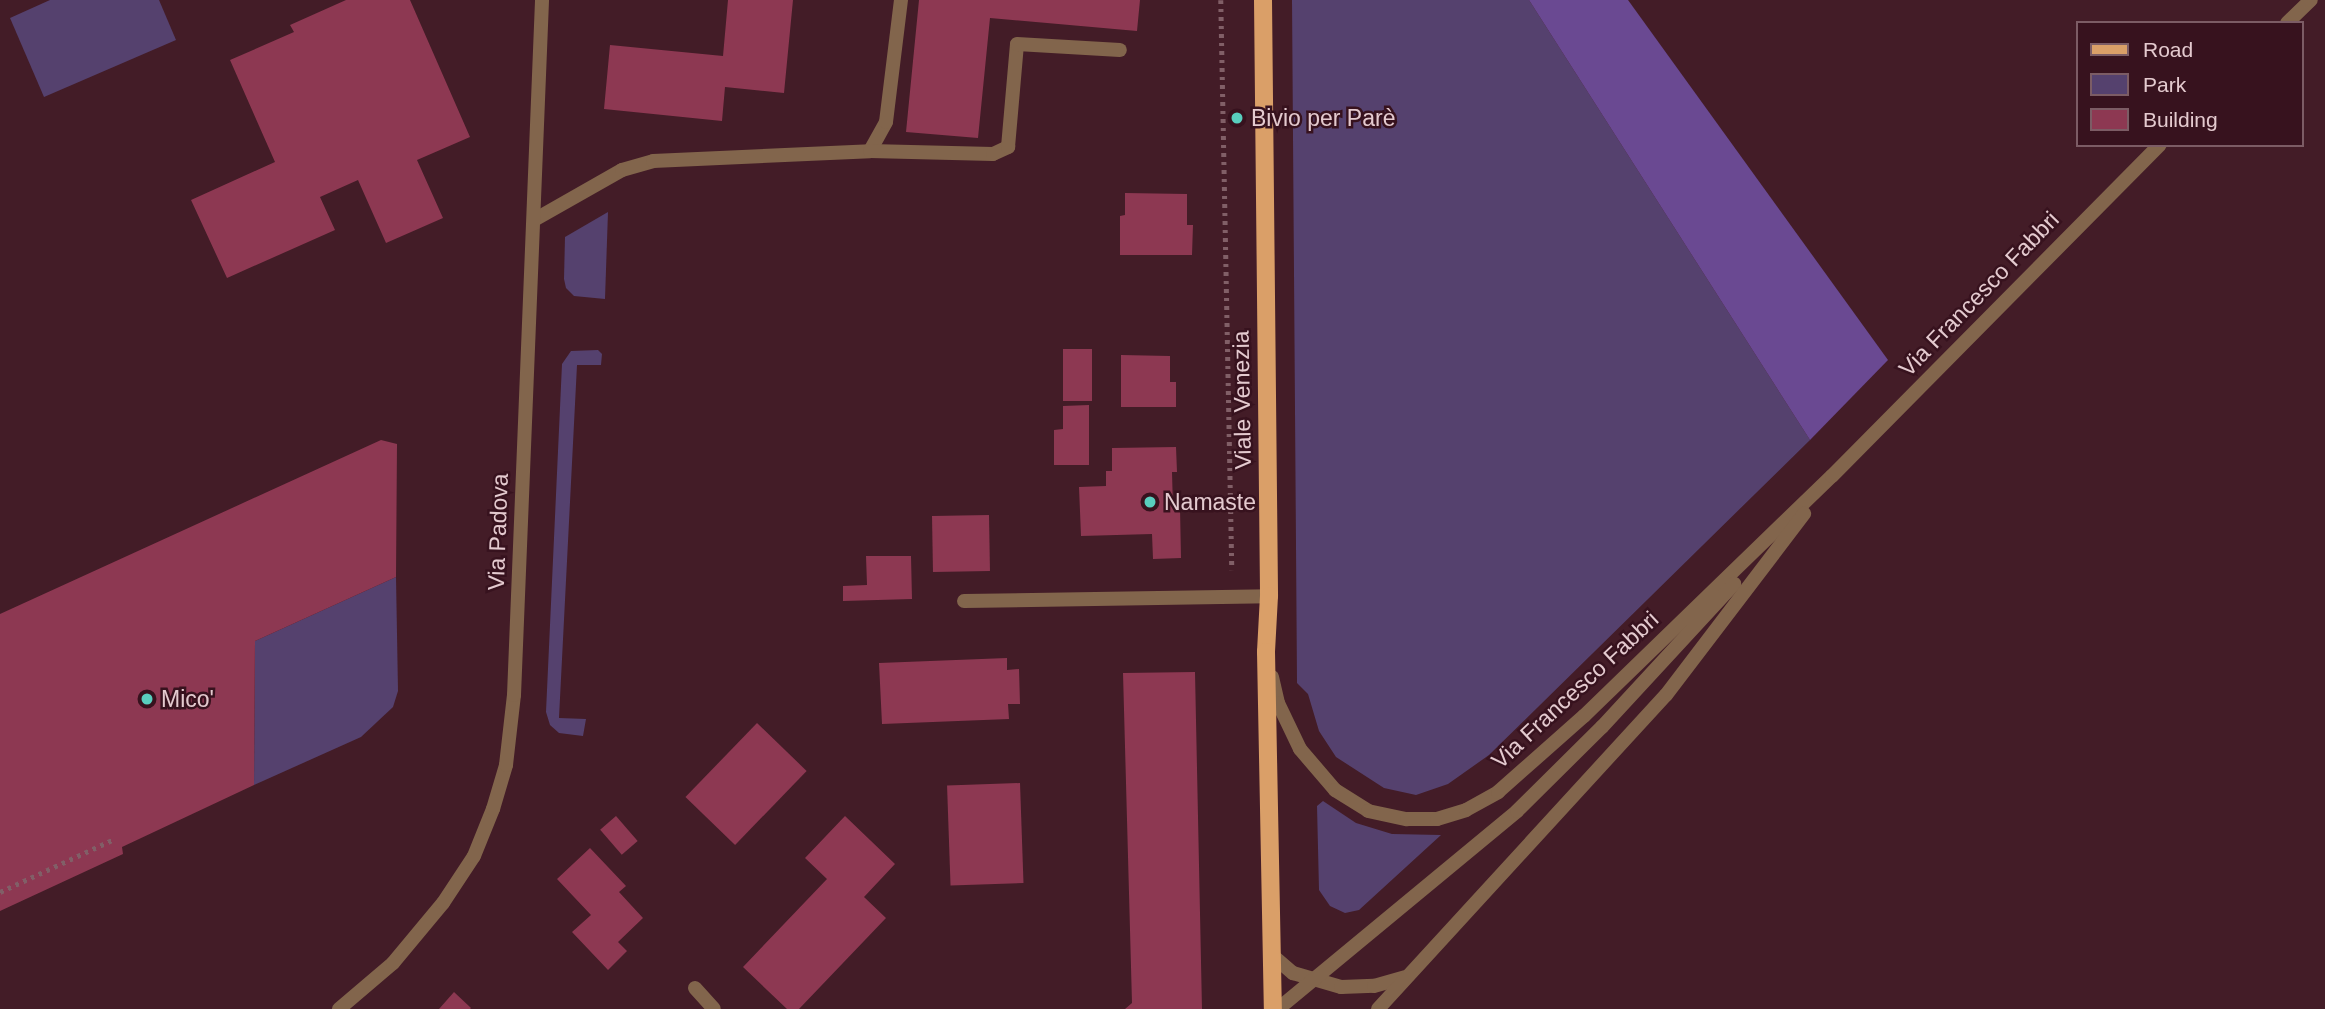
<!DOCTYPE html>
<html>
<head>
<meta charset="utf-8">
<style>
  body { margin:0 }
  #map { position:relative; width:2325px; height:1009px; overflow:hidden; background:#431c27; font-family:Arial,sans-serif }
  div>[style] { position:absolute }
  .green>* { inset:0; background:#55416e }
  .forest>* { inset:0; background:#6a4992 }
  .building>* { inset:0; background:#8d3852; transform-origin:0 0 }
  .path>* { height:4.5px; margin-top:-2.25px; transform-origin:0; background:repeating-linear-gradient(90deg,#815f67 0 3.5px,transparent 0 8.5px) }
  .lane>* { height:14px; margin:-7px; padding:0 7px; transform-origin:7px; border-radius:7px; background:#82654c }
  .street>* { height:14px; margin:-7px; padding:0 7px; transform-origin:7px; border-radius:7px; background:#82654c }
  .primary>* { height:18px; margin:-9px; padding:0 9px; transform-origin:9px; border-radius:9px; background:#da9f68 }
  .dots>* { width:19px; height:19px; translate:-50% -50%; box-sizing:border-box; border:4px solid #37121e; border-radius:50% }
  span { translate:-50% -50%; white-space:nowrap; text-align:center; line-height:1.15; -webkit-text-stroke:5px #37121e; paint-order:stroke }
  .poi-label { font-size:23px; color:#e4cacf }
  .left { translate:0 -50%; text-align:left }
  .street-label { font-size:23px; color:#e4cacf }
  .legend { position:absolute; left:2076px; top:21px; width:228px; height:126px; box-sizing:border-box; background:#37121e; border:2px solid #7c5c65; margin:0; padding:9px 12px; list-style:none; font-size:21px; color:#e4cacf }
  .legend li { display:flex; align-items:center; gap:14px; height:35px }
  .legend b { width:35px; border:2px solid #7c5c65 }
</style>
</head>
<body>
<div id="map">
  <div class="green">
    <div style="clip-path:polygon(50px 0,159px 0,176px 40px,44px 97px,10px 18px)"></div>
    <div style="clip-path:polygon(1292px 0,1529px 0,1810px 440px,1489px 755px,1448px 784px,1416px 795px,1384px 788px,1336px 757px,1319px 731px,1308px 694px,1297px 683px)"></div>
    <div style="clip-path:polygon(608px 212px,605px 299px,574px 296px,566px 288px,564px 279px,565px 237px)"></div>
    <div style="clip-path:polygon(598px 350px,602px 354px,601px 365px,577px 365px,559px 718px,586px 719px,583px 736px,559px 733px,550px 725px,546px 712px,562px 364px,571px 351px)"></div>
    <div style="clip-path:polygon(396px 577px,398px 691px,393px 707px,361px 737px,254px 785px,255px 641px)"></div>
    <div style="clip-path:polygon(1323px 801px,1356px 823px,1392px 834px,1441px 835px,1359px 910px,1345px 913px,1330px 906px,1319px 890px,1317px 806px)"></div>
  </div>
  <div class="forest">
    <div style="clip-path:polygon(1529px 0,1628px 0,1888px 360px,1810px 440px)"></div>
  </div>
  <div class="building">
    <div style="clip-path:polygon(346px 0,410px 0,470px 137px,417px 160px,443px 218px,386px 243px,358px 180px,320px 197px,335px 230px,227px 278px,191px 200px,275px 162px,230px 60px,294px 32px,290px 25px)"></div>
    <div style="clip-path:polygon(728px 0,793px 0,784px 93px,725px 87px,722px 121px,604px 109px,610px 45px,723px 56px)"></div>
    <div style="clip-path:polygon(919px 0,1140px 0,1137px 31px,990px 18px,978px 138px,906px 132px)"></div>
    <div style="clip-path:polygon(1125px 193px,1187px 194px,1187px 225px,1193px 225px,1192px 255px,1120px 255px,1120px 216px,1125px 215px)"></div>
    <div style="left:1063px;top:349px;width:29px;height:52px"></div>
    <div style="clip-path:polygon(1121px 355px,1170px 356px,1170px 382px,1176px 382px,1176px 407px,1121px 407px)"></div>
    <div style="clip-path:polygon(1089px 405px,1089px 465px,1054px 465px,1054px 430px,1063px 429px,1063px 406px)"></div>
    <div style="clip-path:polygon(381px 440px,397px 444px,396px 577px,255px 641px,254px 785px,122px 847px,123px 854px,0 911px,0 614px)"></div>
    <div style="clip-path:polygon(1176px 447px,1177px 472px,1172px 472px,1173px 508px,1180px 508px,1181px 558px,1153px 559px,1152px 534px,1081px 536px,1079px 487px,1106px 486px,1106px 471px,1112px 471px,1112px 448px)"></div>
    <div style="left:989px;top:515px;width:56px;height:57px;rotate:89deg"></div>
    <div style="clip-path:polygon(866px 556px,911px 556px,912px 599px,843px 601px,843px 586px,867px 585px)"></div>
    <div style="clip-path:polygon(1007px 658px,1007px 670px,1019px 669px,1020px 704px,1008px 704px,1009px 719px,882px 724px,879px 663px)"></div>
    <div style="clip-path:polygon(1195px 672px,1202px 1009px,1125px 1009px,1132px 1003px,1123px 673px)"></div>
    <div style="left:757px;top:723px;width:69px;height:103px;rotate:44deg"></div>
    <div style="left:1020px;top:783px;width:100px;height:73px;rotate:88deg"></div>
    <div style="left:616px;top:816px;width:33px;height:21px;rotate:49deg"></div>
    <div style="clip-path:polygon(845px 816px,895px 864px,864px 897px,886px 918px,799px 1009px,787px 1009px,743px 967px,827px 879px,805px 858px)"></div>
    <div style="clip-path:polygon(590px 848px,626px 886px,619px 892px,643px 918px,618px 942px,627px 951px,608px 970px,572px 932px,591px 915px,557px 879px)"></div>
    <div style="clip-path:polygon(454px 992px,471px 1008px,470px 1009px,439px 1009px)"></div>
  </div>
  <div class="path">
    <div style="left:1221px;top:0;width:570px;rotate:88.89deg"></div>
    <div style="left:0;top:892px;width:123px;rotate:-24.9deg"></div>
  </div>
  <div class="lane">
    <div style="left:870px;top:151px;width:33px;rotate:-61deg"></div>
    <div style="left:886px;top:122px;width:123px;rotate:-83deg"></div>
    <div style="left:534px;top:220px;width:101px;rotate:-29.6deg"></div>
    <div style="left:622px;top:170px;width:32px;rotate:-16deg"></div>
    <div style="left:653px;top:161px;width:217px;rotate:-2.6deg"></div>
    <div style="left:870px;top:151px;width:123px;rotate:1.4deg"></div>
    <div style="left:993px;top:154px;width:17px;rotate:-25deg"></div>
    <div style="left:1008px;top:147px;width:103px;rotate:-85deg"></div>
    <div style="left:1017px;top:44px;width:103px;rotate:3.3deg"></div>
    <div style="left:964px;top:601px;width:305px;rotate:-0.9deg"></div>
  </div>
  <div class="street">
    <div style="left:2287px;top:23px;width:33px;rotate:-44deg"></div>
    <div style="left:1272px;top:677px;width:27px;rotate:77deg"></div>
    <div style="left:1278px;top:703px;width:51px;rotate:64.4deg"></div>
    <div style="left:1300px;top:749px;width:54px;rotate:49.5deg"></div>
    <div style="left:1335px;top:790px;width:39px;rotate:32deg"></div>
    <div style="left:1368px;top:811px;width:40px;rotate:12deg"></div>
    <div style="left:1407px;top:819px;width:30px"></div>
    <div style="left:1437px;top:819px;width:30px;rotate:-17deg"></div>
    <div style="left:1466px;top:810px;width:37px;rotate:-29deg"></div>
    <div style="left:1498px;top:792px;width:115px;rotate:-41.5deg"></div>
    <div style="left:1584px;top:716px;width:345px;rotate:-44.1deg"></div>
    <div style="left:1832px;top:476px;width:466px;rotate:-45.3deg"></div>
    <div style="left:1272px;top:955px;width:28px;rotate:41deg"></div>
    <div style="left:1293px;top:973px;width:50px;rotate:16.3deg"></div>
    <div style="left:1341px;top:987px;width:33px;rotate:-2deg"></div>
    <div style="left:1374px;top:986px;width:32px;rotate:-16deg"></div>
    <div style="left:695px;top:988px;width:28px;rotate:48deg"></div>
    <div style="left:339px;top:1009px;width:71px;rotate:-40.4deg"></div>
    <div style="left:393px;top:963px;width:78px;rotate:-50.2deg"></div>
    <div style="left:443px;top:903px;width:56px;rotate:-56.6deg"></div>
    <div style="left:474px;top:856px;width:51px;rotate:-68deg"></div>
    <div style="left:493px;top:809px;width:46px;rotate:-73.5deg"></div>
    <div style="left:506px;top:765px;width:70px;rotate:-83.5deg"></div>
    <div style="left:514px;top:695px;width:696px;rotate:-87.69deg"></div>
    <div style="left:1278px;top:1009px;width:310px;rotate:-39.6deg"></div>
    <div style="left:1517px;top:811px;width:120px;rotate:-44.7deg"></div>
    <div style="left:1602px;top:727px;width:195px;rotate:-47.3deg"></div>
    <div style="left:1378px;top:1009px;width:426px;rotate:-47.5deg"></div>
    <div style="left:1666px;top:695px;width:228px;rotate:-52.7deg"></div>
  </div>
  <div class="primary">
    <div style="left:1263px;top:0;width:596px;rotate:89.42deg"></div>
    <div style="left:1269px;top:596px;width:56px;rotate:93.1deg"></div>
    <div style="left:1266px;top:652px;width:357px;rotate:88.9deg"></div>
  </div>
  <div class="dots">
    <div style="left:1237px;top:118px;background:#59cebe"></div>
    <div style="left:1150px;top:502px;background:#59cebe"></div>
    <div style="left:147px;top:699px;background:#59cebe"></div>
  </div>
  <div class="poi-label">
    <span class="left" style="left:1251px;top:118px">Bivio per Parè</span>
    <span class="left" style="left:1164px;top:502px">Namaste</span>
    <span class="left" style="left:161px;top:699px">Mico'</span>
  </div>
  <div class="street-label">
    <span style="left:1979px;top:294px;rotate:-46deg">Via Francesco Fabbri</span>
    <span style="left:1242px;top:400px;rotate:-91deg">Viale Venezia</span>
    <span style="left:498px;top:532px;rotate:-88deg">Via Padova</span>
    <span style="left:1575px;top:690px;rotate:-43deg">Via Francesco Fabbri</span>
  </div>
  <ul class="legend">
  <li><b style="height:9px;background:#da9f68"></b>Road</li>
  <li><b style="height:19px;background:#55416e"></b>Park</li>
  <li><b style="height:19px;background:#8d3852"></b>Building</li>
  </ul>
</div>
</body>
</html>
